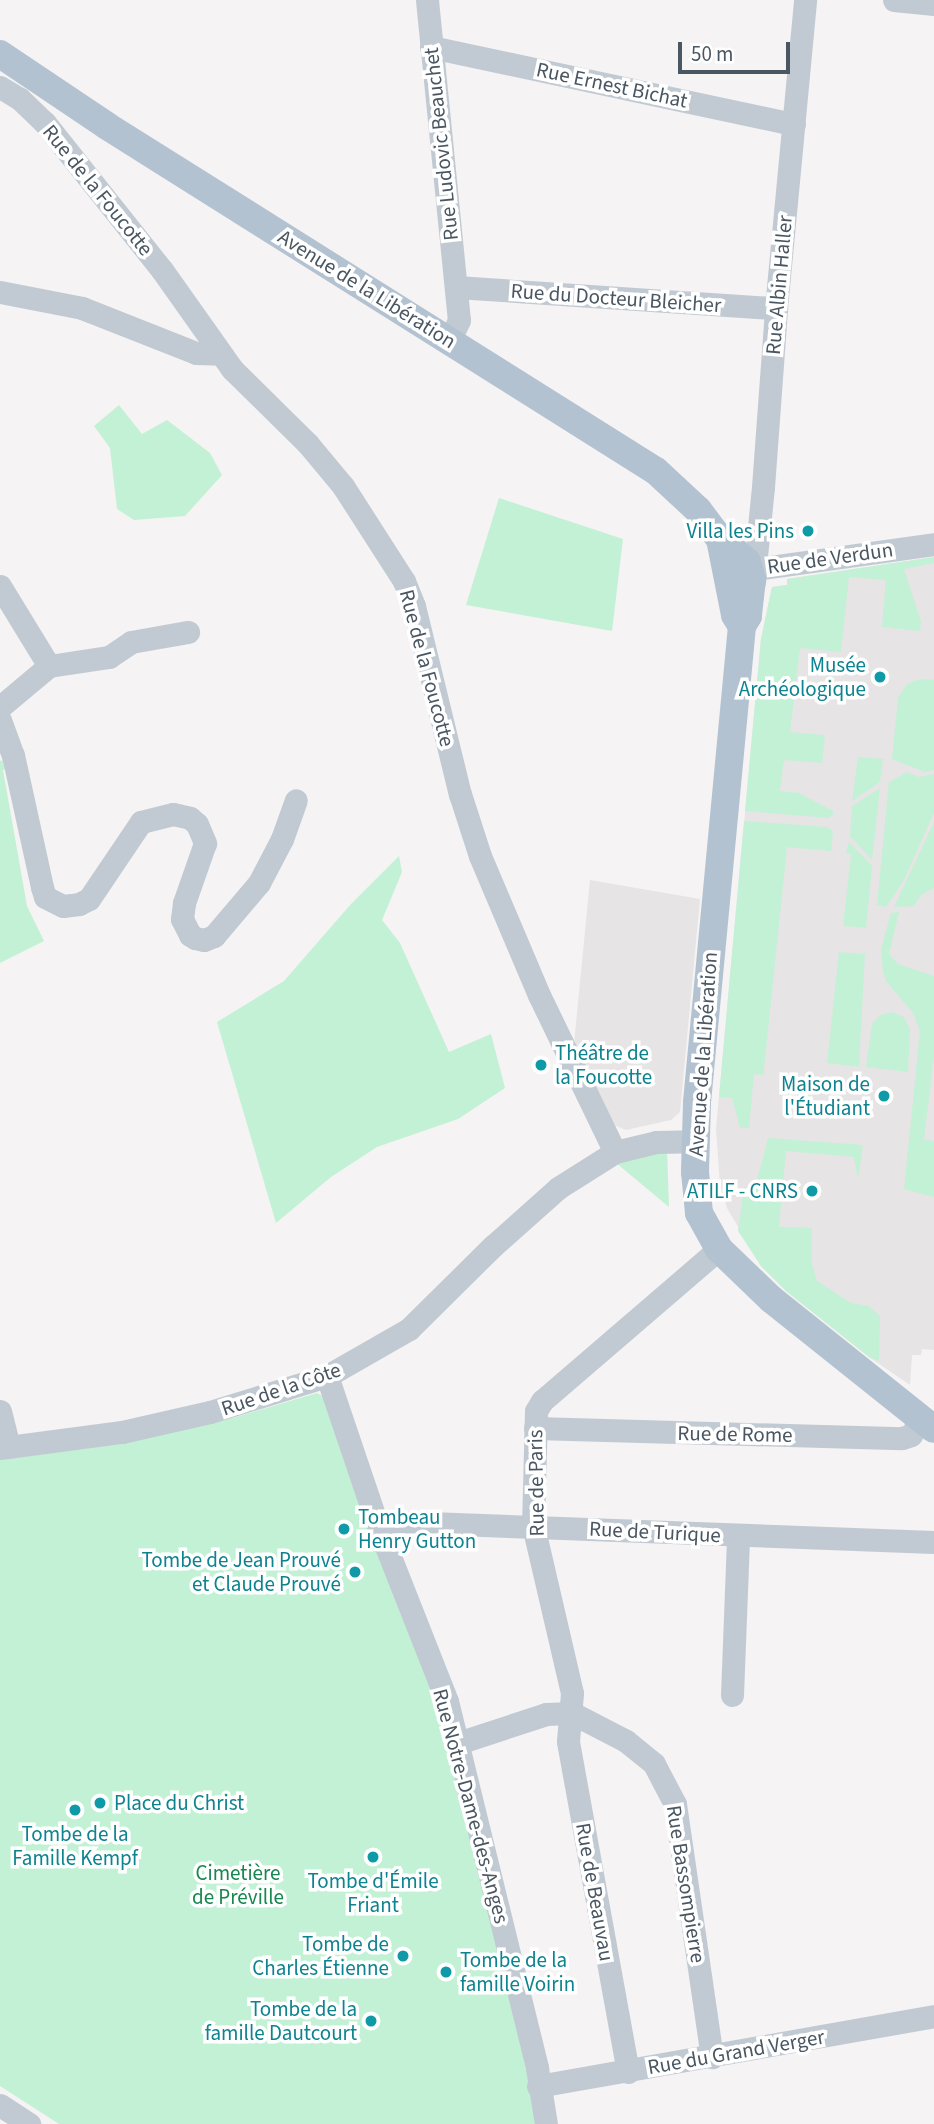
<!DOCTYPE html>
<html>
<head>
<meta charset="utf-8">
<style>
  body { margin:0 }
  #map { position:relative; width:934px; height:2124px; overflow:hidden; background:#f5f3f3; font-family:"Source Sans 3",sans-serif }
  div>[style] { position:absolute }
  .education>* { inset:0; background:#e6e4e5 }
  .green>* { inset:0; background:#c3f1d5 }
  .minor>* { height:23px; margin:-11.5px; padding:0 11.5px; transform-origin:11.5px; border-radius:11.5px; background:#c1cad2 }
  .major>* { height:28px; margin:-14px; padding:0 14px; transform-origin:14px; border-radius:14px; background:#b3c2d1 }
  .dots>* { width:19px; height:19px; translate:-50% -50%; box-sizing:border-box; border:4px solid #fff; border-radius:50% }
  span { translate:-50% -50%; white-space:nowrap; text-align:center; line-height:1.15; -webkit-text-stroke:7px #fff; paint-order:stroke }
  .street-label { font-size:21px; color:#4a5661 }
  .culture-label { font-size:21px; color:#0d838f }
  .right { translate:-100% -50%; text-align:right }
  .left { translate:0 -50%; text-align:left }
  .park-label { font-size:21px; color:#17864f }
  .scale { position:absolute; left:678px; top:42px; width:112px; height:32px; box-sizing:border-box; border:4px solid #4a5661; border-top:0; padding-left:9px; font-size:21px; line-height:24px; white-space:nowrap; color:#4a5661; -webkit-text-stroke:5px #fff; paint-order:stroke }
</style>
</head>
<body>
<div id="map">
  <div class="education">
    <div style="clip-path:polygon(934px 557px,934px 1350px,922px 1349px,921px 1355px,912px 1355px,910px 1385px,869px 1357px,786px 1291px,761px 1266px,727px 1208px,720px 1186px,716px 1129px,761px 639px,772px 587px,787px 585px,787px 579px)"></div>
    <div style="clip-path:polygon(590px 880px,700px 899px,680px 1112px,671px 1120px,626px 1130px,614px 1125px,574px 1044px)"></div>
  </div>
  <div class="green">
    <div style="clip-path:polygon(119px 405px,142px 434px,167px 420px,210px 453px,222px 475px,185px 516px,134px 520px,117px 509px,110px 448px,94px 426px)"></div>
    <div style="clip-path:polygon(499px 498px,623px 539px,612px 631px,466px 605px)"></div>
    <div style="clip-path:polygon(934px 557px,934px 563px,904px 569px,921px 622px,920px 631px,882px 627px,886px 580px,849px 577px,841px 652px,800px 648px,790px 732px,825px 735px,822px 763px,784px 760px,780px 791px,799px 793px,833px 811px,833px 815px,829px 818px,745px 811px,761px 639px,772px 587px,787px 585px,787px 579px)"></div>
    <div style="clip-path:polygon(921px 679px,934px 680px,934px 770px,925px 772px,892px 759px,898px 698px,907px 684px)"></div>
    <div style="clip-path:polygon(858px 757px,883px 759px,880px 782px,852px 801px)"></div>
    <div style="clip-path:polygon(4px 760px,5px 769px,3px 770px,27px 906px,44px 941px,0 963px,0 761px)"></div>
    <div style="clip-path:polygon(907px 772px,918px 777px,934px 774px,934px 813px,904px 880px,886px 907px,877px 905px,889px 782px)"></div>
    <div style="clip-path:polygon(880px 788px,872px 860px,850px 836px,852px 806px)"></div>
    <div style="clip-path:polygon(744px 821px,827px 827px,833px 831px,831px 851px,787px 847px,764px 1069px,763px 1075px,754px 1074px,749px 1128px,740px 1128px,732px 1098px,719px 1097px)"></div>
    <div style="clip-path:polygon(934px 822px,934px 888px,921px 895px,914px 906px,894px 907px)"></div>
    <div style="clip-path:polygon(849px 842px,872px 866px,866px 928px,843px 926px,851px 854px,846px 853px)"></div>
    <div style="clip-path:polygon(399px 856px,402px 872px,382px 920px,400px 943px,449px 1052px,491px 1034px,505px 1088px,458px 1119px,377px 1147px,331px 1177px,276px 1223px,217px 1022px,284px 981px,351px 904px)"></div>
    <div style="clip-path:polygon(899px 912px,889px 954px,898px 964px,934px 976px,934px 1056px,924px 1139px,934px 1141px,934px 1197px,904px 1189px,920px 1031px,913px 1013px,886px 981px,883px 972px,881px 949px,891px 913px)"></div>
    <div style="clip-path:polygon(839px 952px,865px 954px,859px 1067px,827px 1063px)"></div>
    <div style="clip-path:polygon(892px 1012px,904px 1017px,910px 1029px,908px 1072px,866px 1067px,872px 1024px,880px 1015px)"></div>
    <div style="clip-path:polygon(768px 1138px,863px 1145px,858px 1179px,854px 1157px,786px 1151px,779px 1227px,812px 1228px,812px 1264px,817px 1281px,851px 1303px,869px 1306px,880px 1316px,879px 1361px,869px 1357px,786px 1291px,761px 1266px,738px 1231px,744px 1187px,755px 1188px)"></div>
    <div style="clip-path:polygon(667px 1148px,669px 1207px,615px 1162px)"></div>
    <div style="clip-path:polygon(317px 1393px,324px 1397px,442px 1712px,539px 2124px,59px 2124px,0 2086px,0 1460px,111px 1445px,236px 1417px)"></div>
  </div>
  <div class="minor">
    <div style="left:427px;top:0;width:322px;rotate:84.3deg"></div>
    <div style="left:459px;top:320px;width:23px;rotate:115deg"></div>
    <div style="left:894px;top:0;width:40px;rotate:5.7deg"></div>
    <div style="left:431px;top:47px;width:371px;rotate:12deg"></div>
    <div style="left:0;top:87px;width:23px;rotate:31deg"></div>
    <div style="left:20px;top:99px;width:35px;rotate:44deg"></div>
    <div style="left:45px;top:123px;width:188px;rotate:51.5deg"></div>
    <div style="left:162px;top:270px;width:121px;rotate:54.7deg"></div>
    <div style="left:232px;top:369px;width:107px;rotate:44.6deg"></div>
    <div style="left:308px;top:444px;width:55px;rotate:50.2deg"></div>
    <div style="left:343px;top:486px;width:113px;rotate:57.3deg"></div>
    <div style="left:404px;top:581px;width:27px;rotate:68deg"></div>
    <div style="left:414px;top:606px;width:194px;rotate:76.3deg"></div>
    <div style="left:460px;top:794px;width:65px;rotate:72.1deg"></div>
    <div style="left:480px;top:856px;width:151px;rotate:67deg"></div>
    <div style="left:539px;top:995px;width:174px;rotate:64.2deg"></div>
    <div style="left:456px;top:287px;width:321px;rotate:3.8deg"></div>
    <div style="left:0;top:292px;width:84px;rotate:11deg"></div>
    <div style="left:82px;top:308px;width:123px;rotate:21.5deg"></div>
    <div style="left:196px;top:353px;width:25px;rotate:2deg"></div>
    <div style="left:750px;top:569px;width:14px;rotate:-65deg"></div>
    <div style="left:756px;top:556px;width:69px;rotate:-84.2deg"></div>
    <div style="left:763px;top:487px;width:179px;rotate:-85.8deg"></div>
    <div style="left:776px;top:308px;width:309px;rotate:-84.6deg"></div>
    <div style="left:740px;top:571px;width:196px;rotate:-7.9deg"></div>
    <div style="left:0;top:586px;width:94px;rotate:58.5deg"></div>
    <div style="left:0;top:707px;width:64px;rotate:-39.9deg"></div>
    <div style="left:49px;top:666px;width:61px;rotate:-8.5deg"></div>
    <div style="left:109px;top:657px;width:27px;rotate:-34deg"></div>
    <div style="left:131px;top:642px;width:58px;rotate:-10deg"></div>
    <div style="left:0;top:720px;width:37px;rotate:70deg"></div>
    <div style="left:13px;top:755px;width:135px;rotate:77.6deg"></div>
    <div style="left:42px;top:887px;width:10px;rotate:73deg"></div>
    <div style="left:45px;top:897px;width:20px;rotate:27deg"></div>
    <div style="left:63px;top:906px;width:16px;rotate:-7deg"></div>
    <div style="left:79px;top:904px;width:11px;rotate:-27deg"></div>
    <div style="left:89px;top:899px;width:93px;rotate:-56deg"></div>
    <div style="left:141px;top:822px;width:33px;rotate:-14deg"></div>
    <div style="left:173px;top:814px;width:17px;rotate:13deg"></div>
    <div style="left:190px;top:818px;width:9px;rotate:41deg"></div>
    <div style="left:197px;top:824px;width:21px;rotate:67deg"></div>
    <div style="left:205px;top:843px;width:64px;rotate:109.3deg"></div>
    <div style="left:184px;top:903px;width:16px;rotate:97deg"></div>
    <div style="left:182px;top:919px;width:18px;rotate:63deg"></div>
    <div style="left:190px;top:935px;width:6px;rotate:31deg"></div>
    <div style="left:195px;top:938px;width:9px;rotate:13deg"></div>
    <div style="left:204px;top:940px;width:11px;rotate:-22deg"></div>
    <div style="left:214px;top:936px;width:70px;rotate:-49.7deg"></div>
    <div style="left:259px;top:883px;width:50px;rotate:-62.4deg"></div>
    <div style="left:282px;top:839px;width:41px;rotate:-70.3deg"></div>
    <div style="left:327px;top:1376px;width:153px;rotate:71.3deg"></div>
    <div style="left:376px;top:1521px;width:193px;rotate:68.5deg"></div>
    <div style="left:447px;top:1701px;width:378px;rotate:76.2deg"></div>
    <div style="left:537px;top:2068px;width:57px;rotate:80.9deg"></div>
    <div style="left:0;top:1411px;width:37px;rotate:76deg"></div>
    <div style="left:535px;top:1428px;width:367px;rotate:1.6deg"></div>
    <div style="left:902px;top:1438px;width:9px;rotate:-18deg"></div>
    <div style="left:911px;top:1435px;width:13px;rotate:-58deg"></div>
    <div style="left:918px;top:1424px;width:10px;rotate:-17deg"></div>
    <div style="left:0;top:1448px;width:123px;rotate:-7.5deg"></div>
    <div style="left:122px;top:1432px;width:90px;rotate:-12.8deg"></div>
    <div style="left:210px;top:1412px;width:122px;rotate:-17.1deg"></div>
    <div style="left:327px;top:1376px;width:95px;rotate:-29.8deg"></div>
    <div style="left:409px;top:1329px;width:118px;rotate:-44.7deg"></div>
    <div style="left:493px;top:1246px;width:87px;rotate:-41.7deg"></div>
    <div style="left:558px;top:1188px;width:67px;rotate:-32.3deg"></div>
    <div style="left:615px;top:1152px;width:42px;rotate:-13.7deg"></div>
    <div style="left:656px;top:1142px;width:39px;rotate:-1deg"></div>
    <div style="left:376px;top:1521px;width:558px;rotate:2.16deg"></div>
    <div style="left:732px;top:1695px;width:159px;rotate:-87.8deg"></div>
    <div style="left:458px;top:1743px;width:93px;rotate:-18.2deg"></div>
    <div style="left:546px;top:1714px;width:26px;rotate:-2deg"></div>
    <div style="left:572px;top:1713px;width:61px;rotate:27.4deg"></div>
    <div style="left:626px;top:1741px;width:36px;rotate:39deg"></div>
    <div style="left:654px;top:1764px;width:45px;rotate:62.3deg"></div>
    <div style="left:675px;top:1804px;width:256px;rotate:81.7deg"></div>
    <div style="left:628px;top:2072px;width:336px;rotate:-100.3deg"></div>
    <div style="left:568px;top:1741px;width:48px;rotate:-85.2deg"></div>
    <div style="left:572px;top:1693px;width:171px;rotate:-103.1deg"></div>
    <div style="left:533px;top:1526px;width:115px;rotate:-88.5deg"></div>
    <div style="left:536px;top:1411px;width:12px;rotate:-59deg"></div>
    <div style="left:542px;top:1401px;width:233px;rotate:-40.7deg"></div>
    <div style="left:538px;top:2086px;width:402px;rotate:-10deg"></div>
    <div style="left:0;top:2105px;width:35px;rotate:33deg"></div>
  </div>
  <div class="major">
    <div style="left:0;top:54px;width:129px;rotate:33.9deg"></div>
    <div style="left:107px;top:126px;width:648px;rotate:32.15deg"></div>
    <div style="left:656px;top:471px;width:57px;rotate:42.9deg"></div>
    <div style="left:698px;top:510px;width:36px;rotate:53deg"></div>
    <div style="left:720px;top:539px;width:35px;rotate:40deg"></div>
    <div style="left:747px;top:562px;width:19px;rotate:74deg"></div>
    <div style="left:752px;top:580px;width:16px;rotate:97deg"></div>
    <div style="left:750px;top:596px;width:20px;rotate:96deg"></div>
    <div style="left:748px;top:616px;width:12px;rotate:121deg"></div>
    <div style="left:742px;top:626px;width:479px;rotate:95.4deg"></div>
    <div style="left:697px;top:1103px;width:69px;rotate:91.7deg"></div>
    <div style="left:695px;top:1172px;width:41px;rotate:84.4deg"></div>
    <div style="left:699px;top:1213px;width:41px;rotate:60.9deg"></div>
    <div style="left:719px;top:1249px;width:72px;rotate:43.9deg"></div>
    <div style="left:771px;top:1299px;width:208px;rotate:38.6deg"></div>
    <div style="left:720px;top:539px;width:77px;rotate:78.8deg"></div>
    <div style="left:735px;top:615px;width:13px;rotate:58deg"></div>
  </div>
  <div class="dots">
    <div style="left:808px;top:531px;background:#0f9aa8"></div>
    <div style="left:880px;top:677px;background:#0f9aa8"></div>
    <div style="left:541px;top:1065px;background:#0f9aa8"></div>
    <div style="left:884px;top:1096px;background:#0f9aa8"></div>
    <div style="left:812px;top:1191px;background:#0f9aa8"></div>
    <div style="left:344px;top:1529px;background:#0f9aa8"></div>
    <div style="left:355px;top:1572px;background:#0f9aa8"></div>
    <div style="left:100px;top:1803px;background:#0f9aa8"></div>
    <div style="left:75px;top:1810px;background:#0f9aa8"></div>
    <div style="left:373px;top:1857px;background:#0f9aa8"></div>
    <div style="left:403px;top:1956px;background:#0f9aa8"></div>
    <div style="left:446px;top:1972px;background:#0f9aa8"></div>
    <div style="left:371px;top:2021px;background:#0f9aa8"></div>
  </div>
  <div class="street-label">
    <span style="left:612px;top:85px;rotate:12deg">Rue Ernest Bichat</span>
    <span style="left:441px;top:144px;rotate:-96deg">Rue Ludovic Beauchet</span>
    <span style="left:98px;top:190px;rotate:51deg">Rue de la Foucotte</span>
    <span style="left:779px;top:285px;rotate:-85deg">Rue Albin Haller</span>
    <span style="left:367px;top:289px;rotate:32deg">Avenue de la Libération</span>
    <span style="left:616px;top:298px;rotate:4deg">Rue du Docteur Bleicher</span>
    <span style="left:830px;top:558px;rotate:-8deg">Rue de Verdun</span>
    <span style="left:427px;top:668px;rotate:75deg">Rue de la Foucotte</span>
    <span style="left:703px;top:1054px;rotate:-86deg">Avenue de la Libération</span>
    <span style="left:281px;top:1389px;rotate:-19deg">Rue de la Côte</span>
    <span style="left:735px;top:1434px;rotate:1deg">Rue de Rome</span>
    <span style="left:536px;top:1483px;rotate:-91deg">Rue de Paris</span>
    <span style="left:655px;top:1532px;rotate:3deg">Rue de Turique</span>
    <span style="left:471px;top:1806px;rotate:75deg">Rue Notre-Dame-des-Anges</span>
    <span style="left:686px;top:1884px;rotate:81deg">Rue Bassompierre</span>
    <span style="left:595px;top:1892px;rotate:80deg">Rue de Beauvau</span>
    <span style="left:736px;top:2052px;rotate:-10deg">Rue du Grand Verger</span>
  </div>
  <div class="culture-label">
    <span class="right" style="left:794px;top:531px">Villa les Pins</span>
    <span class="right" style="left:866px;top:677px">Musée<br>Archéologique</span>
    <span class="left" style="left:555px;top:1065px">Théâtre de<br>la Foucotte</span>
    <span class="right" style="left:870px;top:1096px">Maison de<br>l'Étudiant</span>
    <span class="right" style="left:798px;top:1191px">ATILF - CNRS</span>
    <span class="left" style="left:358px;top:1529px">Tombeau<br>Henry Gutton</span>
    <span class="right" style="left:341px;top:1572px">Tombe de Jean Prouvé<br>et Claude Prouvé</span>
    <span class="left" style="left:114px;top:1803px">Place du Christ</span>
    <span style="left:75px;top:1846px">Tombe de la<br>Famille Kempf</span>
    <span style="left:373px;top:1893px">Tombe d'Émile<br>Friant</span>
    <span class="right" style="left:389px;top:1956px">Tombe de<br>Charles Étienne</span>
    <span class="left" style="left:460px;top:1972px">Tombe de la<br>famille Voirin</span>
    <span class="right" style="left:357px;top:2021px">Tombe de la<br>famille Dautcourt</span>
  </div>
  <div class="park-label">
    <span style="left:238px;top:1885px">Cimetière<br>de Préville</span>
  </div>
  <div class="scale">50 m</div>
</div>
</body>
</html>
